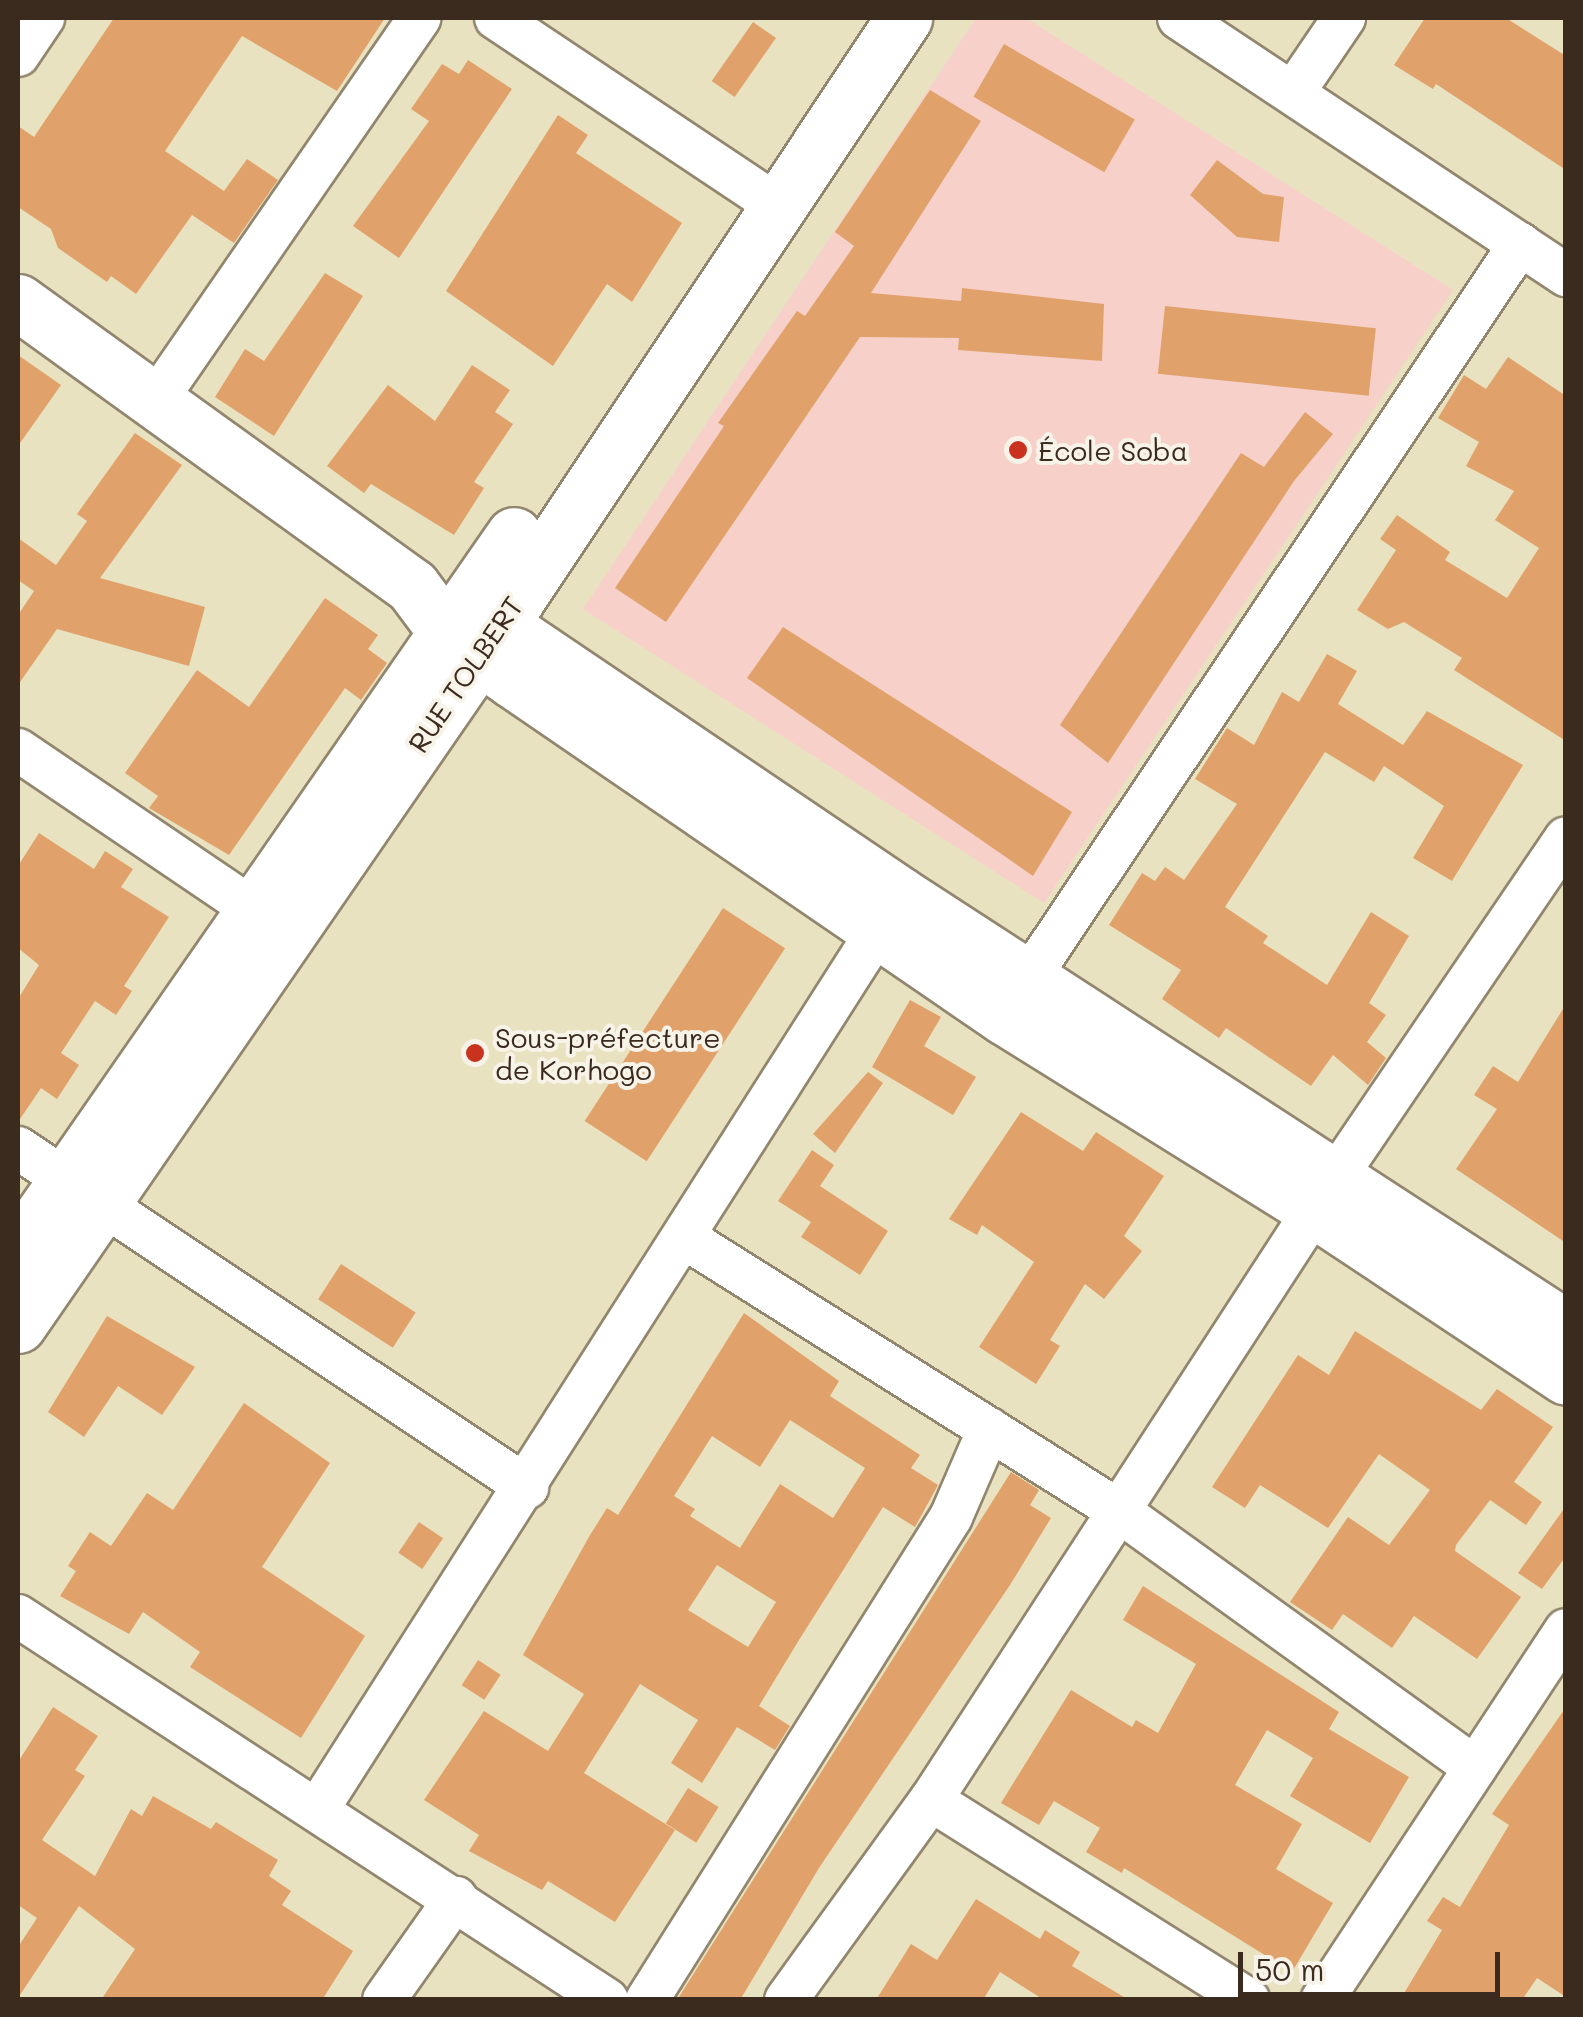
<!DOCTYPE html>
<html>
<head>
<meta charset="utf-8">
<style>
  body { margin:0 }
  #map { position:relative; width:1583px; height:2017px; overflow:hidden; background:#e9e2c0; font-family:Mali,sans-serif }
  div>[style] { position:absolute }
  .built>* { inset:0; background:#f7d0ca }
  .building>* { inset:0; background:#e0a26a; transform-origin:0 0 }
  .roads { filter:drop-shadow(2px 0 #92866f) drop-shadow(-2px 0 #92866f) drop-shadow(0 2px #92866f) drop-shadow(0 -2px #92866f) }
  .street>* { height:42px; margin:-21px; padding:0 21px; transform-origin:21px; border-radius:21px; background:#fff }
  .secondary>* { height:55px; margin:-27.5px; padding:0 27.5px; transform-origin:27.5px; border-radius:27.5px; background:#fff }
  .dots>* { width:28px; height:28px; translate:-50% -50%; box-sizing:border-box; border:5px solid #f7f3e8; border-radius:50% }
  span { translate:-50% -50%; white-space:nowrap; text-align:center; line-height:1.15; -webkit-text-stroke:8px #f7f3e8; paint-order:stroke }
  .poi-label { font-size:28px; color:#3b2a1e }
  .left { translate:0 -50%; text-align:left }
  .street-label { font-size:28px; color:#3b2a1e }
  .frame { position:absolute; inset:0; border:20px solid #3b2a1e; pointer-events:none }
  .scale { position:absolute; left:1238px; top:1952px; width:262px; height:45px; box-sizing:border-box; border:5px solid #3b2a1e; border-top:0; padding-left:12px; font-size:30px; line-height:35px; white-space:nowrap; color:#3b2a1e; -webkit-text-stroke:8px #f7f3e8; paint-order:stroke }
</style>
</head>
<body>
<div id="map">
  <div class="built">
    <div style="clip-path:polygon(976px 18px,1026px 18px,1453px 290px,1044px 903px,583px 609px)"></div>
  </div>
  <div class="building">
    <div style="clip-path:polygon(114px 18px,385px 18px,337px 91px,242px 36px,165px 151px,224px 191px,247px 159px,278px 180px,234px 243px,192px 215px,136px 294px,111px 276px,107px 282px,58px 248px,51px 229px,18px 207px,18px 126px,34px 137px)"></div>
    <div style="clip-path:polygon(1425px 18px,1506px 18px,1566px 56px,1566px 170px,1436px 84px,1433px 89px,1394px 65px)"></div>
    <div style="left:753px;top:22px;width:28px;height:72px;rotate:35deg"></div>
    <div style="left:1004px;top:44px;width:151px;height:61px;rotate:30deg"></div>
    <div style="clip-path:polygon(468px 60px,512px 89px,399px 258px,353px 226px,429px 121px,411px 109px,442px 64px,459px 74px)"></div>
    <div style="clip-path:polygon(930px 90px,981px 121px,871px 293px,961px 301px,962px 288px,1104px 304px,1102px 361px,958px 350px,959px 338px,860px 337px,666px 622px,615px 588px,724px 426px,718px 423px,797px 311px,805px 316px,854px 246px,835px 232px)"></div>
    <div style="clip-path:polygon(558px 115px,588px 135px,576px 153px,682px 223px,632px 302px,607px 284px,553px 366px,446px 291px)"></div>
    <div style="clip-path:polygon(1217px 160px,1263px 194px,1284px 197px,1279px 242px,1237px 237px,1190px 195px)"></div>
    <div style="clip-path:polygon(325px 273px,363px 296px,274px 436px,215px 397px,245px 349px,264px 361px)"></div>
    <div style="left:1165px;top:306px;width:212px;height:68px;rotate:6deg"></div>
    <div style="clip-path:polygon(18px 355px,61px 385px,18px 446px)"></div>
    <div style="clip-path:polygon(1508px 357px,1566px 396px,1566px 741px,1454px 670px,1462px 658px,1404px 622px,1388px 629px,1357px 610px,1396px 550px,1380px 539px,1397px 515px,1450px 552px,1445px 560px,1507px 598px,1539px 548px,1495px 520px,1514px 491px,1466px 466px,1479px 442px,1438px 418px,1464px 375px,1486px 389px)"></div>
    <div style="clip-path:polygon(472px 365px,510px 390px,495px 412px,513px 424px,474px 482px,484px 488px,454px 535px,371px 484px,364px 493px,327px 466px,388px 385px,435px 421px)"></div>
    <div style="clip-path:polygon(1305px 412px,1333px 434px,1294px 481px,1108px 763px,1060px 725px,1241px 453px,1264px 467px)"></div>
    <div style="clip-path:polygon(135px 433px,182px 465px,100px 578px,205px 607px,189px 666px,57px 629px,18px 685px,18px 615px,34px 591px,18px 580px,18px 538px,56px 565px,87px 521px,77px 514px)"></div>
    <div style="clip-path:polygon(325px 598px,378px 635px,368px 649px,387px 663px,361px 700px,345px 688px,229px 855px,149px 808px,158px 796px,125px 773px,197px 670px,249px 707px)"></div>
    <div style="clip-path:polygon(783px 627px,1072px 812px,1033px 876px,747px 678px)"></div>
    <div style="clip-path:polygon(1327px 654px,1357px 671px,1338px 704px,1403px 745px,1427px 711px,1523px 765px,1452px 881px,1413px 858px,1444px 806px,1384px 766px,1374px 782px,1325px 752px,1225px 907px,1268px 936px,1263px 943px,1327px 985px,1371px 912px,1409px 936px,1369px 1003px,1386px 1015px,1367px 1042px,1386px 1058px,1368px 1085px,1333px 1055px,1311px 1086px,1226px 1028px,1219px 1038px,1162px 999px,1181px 970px,1109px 925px,1142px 873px,1155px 881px,1165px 867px,1184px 880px,1237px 804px,1195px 779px,1227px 728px,1254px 745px,1282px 692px,1299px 702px)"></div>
    <div style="clip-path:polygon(39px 833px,94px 869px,105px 851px,133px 869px,121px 887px,169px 917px,124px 986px,132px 991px,116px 1015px,95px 1001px,61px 1053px,79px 1065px,57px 1099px,41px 1088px,18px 1122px,18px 999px,39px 965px,18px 948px,18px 866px)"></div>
    <div style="left:723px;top:908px;width:74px;height:254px;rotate:33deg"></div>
    <div style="clip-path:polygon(910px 1000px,941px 1017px,924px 1046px,976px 1077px,953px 1115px,872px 1067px)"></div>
    <div style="clip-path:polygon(1566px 1004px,1566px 1243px,1456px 1169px,1497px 1109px,1474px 1095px,1493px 1066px,1518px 1082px)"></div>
    <div style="clip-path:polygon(868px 1072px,883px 1083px,835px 1153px,813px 1134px)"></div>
    <div style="clip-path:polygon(1021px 1112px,1083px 1151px,1096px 1132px,1164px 1176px,1124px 1236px,1142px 1251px,1104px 1299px,1085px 1284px,1050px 1340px,1060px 1346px,1036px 1384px,979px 1347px,1034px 1262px,982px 1225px,977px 1235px,949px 1219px)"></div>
    <div style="clip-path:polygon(812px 1150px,834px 1165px,820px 1186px,888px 1231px,860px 1275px,801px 1237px,811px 1222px,778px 1201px)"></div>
    <div style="left:341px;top:1264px;width:89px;height:42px;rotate:33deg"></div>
    <div style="clip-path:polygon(evenodd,744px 1313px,839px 1381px,830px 1396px,920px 1455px,911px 1468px,938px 1485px,915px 1527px,883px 1507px,799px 1640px,759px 1706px,790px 1726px,775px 1750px,737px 1727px,702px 1783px,671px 1763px,698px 1720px,640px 1684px,584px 1773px,675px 1830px,615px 1922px,548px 1881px,542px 1890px,469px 1851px,479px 1835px,424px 1800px,484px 1711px,548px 1751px,584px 1694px,523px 1655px,590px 1535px,607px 1508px,618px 1515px,744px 1313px,790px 1420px,865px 1468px,833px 1518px,780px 1484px,740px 1548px,690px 1516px,695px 1509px,674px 1496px,712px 1436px,760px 1467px,790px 1420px,744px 1313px,717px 1565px,776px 1602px,748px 1647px,688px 1610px,717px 1565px)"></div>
    <div style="clip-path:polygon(107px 1316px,195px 1367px,162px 1415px,118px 1386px,84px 1437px,48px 1412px)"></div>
    <div style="clip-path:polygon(1355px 1331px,1481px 1410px,1497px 1389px,1553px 1427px,1514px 1482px,1542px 1502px,1526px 1525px,1490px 1500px,1456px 1545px,1455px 1551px,1521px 1597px,1477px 1659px,1414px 1616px,1392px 1648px,1343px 1614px,1332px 1630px,1290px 1602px,1348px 1517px,1389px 1545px,1430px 1490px,1379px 1454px,1328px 1528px,1260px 1485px,1245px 1508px,1212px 1487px,1298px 1355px,1329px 1375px)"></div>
    <div style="clip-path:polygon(244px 1403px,330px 1463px,262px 1567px,365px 1636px,301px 1738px,190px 1667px,200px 1652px,143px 1612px,129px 1634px,60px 1596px,76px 1571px,68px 1566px,90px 1532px,111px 1546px,147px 1493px,173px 1510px)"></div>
    <div style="clip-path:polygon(1011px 1472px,1039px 1490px,1030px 1505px,1051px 1518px,1010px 1585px,819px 1868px,740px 2000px,677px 2000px)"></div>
    <div style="clip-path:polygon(1566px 1506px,1566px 1556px,1542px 1589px,1518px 1573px)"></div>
    <div style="left:419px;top:1522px;width:29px;height:37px;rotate:34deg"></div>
    <div style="clip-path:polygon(1143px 1586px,1339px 1712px,1329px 1729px,1409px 1777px,1370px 1843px,1290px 1796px,1313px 1758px,1267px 1730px,1235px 1785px,1302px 1824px,1276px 1869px,1333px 1903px,1292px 1972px,1124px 1868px,1122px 1873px,1086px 1852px,1100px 1828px,1054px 1801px,1039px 1825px,1001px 1803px,1071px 1690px,1132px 1727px,1136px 1720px,1158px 1733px,1196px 1664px,1123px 1620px)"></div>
    <div style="left:478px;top:1660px;width:27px;height:30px;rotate:33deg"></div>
    <div style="clip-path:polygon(53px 1707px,98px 1736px,75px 1770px,85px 1776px,42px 1840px,95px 1876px,131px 1809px,142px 1816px,153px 1796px,211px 1829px,216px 1822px,278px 1860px,269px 1876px,291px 1891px,282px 1905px,353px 1951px,322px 2000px,101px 2000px,135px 1949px,79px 1906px,18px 1998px,18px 1947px,37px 1918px,18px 1905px,18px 1762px)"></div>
    <div style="clip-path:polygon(1566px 1707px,1566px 1997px,1537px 1978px,1522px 2000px,1400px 2000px,1442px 1930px,1427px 1921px,1443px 1897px,1460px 1907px,1509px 1825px,1492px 1814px)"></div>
    <div style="left:688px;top:1788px;width:36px;height:42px;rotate:32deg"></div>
    <div style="clip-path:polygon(976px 1899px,1040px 1939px,1045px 1930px,1080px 1952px,1072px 1966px,1129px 2000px,1044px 2000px,1000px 1972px,983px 2000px,876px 2000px,911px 1944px,937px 1960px)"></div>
  </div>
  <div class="roads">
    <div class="street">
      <div style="left:496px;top:18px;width:344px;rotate:33.7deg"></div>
      <div style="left:1179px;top:18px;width:465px;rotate:33.6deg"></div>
      <div style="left:18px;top:55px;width:45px;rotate:-56deg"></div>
      <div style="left:1293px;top:93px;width:91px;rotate:-55.8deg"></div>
      <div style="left:156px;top:400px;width:464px;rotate:-55.4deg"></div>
      <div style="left:18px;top:750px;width:285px;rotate:34.1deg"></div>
      <div style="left:1030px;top:976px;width:881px;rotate:-56.2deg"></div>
      <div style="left:18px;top:1148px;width:612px;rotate:33.66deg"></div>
      <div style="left:685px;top:1238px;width:513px;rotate:32.17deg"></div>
      <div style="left:1119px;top:1511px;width:439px;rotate:35.8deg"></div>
      <div style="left:18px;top:1616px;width:703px;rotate:33.1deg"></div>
      <div style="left:931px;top:1800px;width:375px;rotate:32.2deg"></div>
      <div style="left:319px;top:1807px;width:1070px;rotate:-57.48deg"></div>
      <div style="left:384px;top:2000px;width:125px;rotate:-54.8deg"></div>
      <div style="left:647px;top:2000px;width:571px;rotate:-57.81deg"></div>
      <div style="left:951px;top:1517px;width:96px;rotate:-66.6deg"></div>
      <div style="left:786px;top:2000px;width:247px;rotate:-54.1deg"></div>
      <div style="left:931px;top:1800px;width:745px;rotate:-56.99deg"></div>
      <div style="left:1337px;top:1175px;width:407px;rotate:-55.8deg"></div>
      <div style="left:1322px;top:2000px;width:443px;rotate:-56.6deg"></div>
    </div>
    <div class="secondary">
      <div style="left:18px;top:302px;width:486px;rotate:35.8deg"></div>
      <div style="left:412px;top:586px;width:59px;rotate:53.3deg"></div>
      <div style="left:447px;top:633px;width:81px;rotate:35.5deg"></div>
      <div style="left:513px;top:680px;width:596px;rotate:34.41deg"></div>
      <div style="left:1005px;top:1017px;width:365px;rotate:31.9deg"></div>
      <div style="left:1315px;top:1210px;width:301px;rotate:33.6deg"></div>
      <div style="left:471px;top:605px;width:518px;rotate:34.06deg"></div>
      <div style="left:900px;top:895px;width:794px;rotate:33.03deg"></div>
      <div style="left:18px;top:1250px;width:870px;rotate:-55.25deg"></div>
      <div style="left:18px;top:1325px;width:812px;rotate:-55.43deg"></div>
      <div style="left:479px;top:656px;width:767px;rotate:-56.33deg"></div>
    </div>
  </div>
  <div class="dots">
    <div style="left:1018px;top:450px;background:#c8321e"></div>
    <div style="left:475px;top:1053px;background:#c8321e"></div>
  </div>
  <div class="poi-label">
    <span class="left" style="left:1038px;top:450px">École Soba</span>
    <span class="left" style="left:495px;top:1053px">Sous-préfecture<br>de Korhogo</span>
  </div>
  <div class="street-label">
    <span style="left:465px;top:674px;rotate:-56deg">RUE TOLBERT</span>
  </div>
  <div class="frame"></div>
  <div class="scale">50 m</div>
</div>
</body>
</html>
